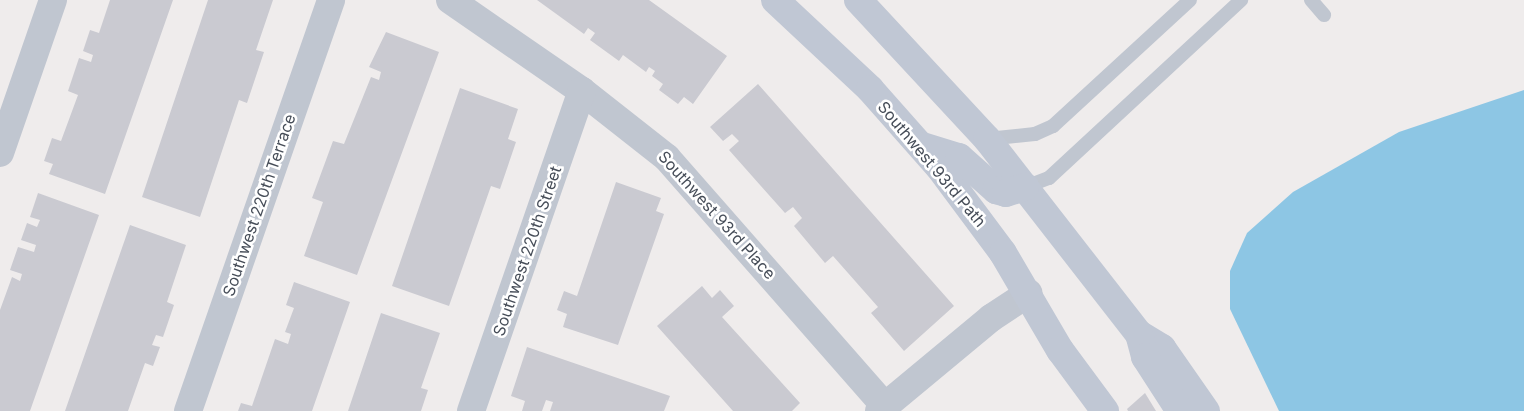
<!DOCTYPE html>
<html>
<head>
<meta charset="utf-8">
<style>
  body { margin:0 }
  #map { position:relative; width:1524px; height:411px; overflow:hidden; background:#efecec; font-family:Inter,sans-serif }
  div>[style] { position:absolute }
  .water>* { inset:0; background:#8dc6e4 }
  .building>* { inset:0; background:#cacad1 }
  .lane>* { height:14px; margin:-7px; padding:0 7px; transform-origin:7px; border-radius:7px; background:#c0c6d0 }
  .street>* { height:28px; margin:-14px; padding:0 14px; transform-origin:14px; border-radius:14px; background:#c0c6d0 }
  .secondary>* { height:28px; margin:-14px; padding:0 14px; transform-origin:14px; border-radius:14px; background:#c0c7d4 }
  span { translate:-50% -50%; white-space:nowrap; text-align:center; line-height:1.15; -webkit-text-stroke:5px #fff; paint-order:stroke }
  .street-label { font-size:16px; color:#464d58 }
</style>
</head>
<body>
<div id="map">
  <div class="water">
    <div style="clip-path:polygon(1524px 90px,1524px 411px,1279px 411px,1230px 309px,1230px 271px,1247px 233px,1293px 192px,1399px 132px)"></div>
  </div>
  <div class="building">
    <div style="clip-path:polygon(110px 0,173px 0,105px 194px,49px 174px,53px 164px,44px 161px,52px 138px,61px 141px,78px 95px,68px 91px,79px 58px,91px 62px,93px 55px,83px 51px,90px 30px,99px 33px)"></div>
    <div style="clip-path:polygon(208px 0,273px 0,256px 50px,264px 52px,247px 103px,239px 100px,200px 217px,142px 197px)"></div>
    <div style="clip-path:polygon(537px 0,649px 0,727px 56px,693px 104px,684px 97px,678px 104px,659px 90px,663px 84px,652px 76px,655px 71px,649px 67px,646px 72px,623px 55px,619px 61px,590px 40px,595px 33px,588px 28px,584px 34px)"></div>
    <div style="clip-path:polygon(386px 32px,439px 52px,357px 275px,304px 256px,323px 202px,312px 198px,333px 141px,344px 144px,371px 77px,379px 80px,381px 72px,369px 67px)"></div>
    <div style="clip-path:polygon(758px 84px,954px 306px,904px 351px,871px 313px,878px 307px,833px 256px,825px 263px,794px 226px,802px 218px,793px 207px,785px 213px,729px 150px,739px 141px,732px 134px,723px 141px,710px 127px)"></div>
    <div style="clip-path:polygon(460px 88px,518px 109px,508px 139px,516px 142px,500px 189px,491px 186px,449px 306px,392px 286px)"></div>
    <div style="clip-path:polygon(616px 182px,661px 198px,656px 211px,664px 214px,618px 345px,563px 327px,567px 314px,557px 310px,564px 291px,577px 296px)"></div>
    <div style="clip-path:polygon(38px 193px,99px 215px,30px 411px,0 411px,0 310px,12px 277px,20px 281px,22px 274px,10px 270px,18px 247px,34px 252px,36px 245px,21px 240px,27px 223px,37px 227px,40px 220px,30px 217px)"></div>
    <div style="clip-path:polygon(130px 225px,186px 245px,167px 302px,174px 305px,163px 337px,156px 335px,152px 345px,160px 347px,153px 366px,145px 363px,128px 411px,65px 411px)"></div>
    <div style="clip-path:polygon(294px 282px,350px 302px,312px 411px,238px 411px,241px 403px,252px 406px,275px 339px,288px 344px,291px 334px,285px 332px,294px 308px,286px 305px)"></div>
    <div style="clip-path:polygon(702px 286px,712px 298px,720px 290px,734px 306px,722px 317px,800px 403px,792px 411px,733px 411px,657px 326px)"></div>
    <div style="clip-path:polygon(381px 313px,440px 333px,421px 388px,428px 390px,421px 411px,348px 411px)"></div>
    <div style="clip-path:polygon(527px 347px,670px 396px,664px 411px,550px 411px,553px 402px,546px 400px,542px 411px,522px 411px,525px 401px,511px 396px)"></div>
    <div style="clip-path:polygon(1145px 393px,1156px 411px,1128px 411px,1127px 409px)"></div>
  </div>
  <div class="lane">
    <div style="left:1311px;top:0;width:20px;rotate:49deg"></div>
    <div style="left:987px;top:139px;width:48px;rotate:-5.9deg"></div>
    <div style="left:1035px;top:134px;width:20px;rotate:-24deg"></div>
    <div style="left:1053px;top:126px;width:186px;rotate:-42.6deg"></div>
    <div style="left:1025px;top:187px;width:26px;rotate:-21deg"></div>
    <div style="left:1049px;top:178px;width:262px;rotate:-42.8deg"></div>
  </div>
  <div class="street">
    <div style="left:450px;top:0;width:160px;rotate:34.6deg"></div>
    <div style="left:582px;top:91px;width:108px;rotate:38.2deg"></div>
    <div style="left:667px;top:158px;width:332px;rotate:48.7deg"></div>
    <div style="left:0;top:153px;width:162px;rotate:-70.9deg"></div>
    <div style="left:188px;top:411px;width:435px;rotate:-70.8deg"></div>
    <div style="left:471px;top:411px;width:339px;rotate:-70.9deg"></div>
    <div style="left:879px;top:411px;width:146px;rotate:-39.7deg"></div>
    <div style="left:991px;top:318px;width:45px;rotate:-33.3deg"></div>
  </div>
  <div class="secondary">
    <div style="left:775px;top:0;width:130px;rotate:43.1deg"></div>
    <div style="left:870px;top:89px;width:104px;rotate:48.5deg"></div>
    <div style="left:939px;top:167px;width:107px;rotate:53.3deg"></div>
    <div style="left:1003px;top:253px;width:113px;rotate:59.6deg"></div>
    <div style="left:1060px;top:350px;width:76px;rotate:53.6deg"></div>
    <div style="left:858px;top:0;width:190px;rotate:47.1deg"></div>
    <div style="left:987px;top:139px;width:247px;rotate:52.1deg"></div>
    <div style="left:1139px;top:334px;width:27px;rotate:31deg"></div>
    <div style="left:1162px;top:348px;width:77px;rotate:55.1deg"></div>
    <div style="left:922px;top:146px;width:39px;rotate:17deg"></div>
    <div style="left:959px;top:157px;width:50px;rotate:41.7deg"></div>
    <div style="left:996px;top:190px;width:10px;rotate:17deg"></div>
    <div style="left:1006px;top:193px;width:20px;rotate:-18deg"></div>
    <div style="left:1139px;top:334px;width:24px;rotate:75deg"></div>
    <div style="left:1145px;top:357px;width:64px;rotate:57.1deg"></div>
  </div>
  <div class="street-label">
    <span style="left:932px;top:164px;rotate:50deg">Southwest 93rd Path</span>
    <span style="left:259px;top:205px;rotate:-71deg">Southwest 220th Terrace</span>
    <span style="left:717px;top:215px;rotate:48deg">Southwest 93rd Place</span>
    <span style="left:527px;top:251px;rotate:-71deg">Southwest 220th Street</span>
  </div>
</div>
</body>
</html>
